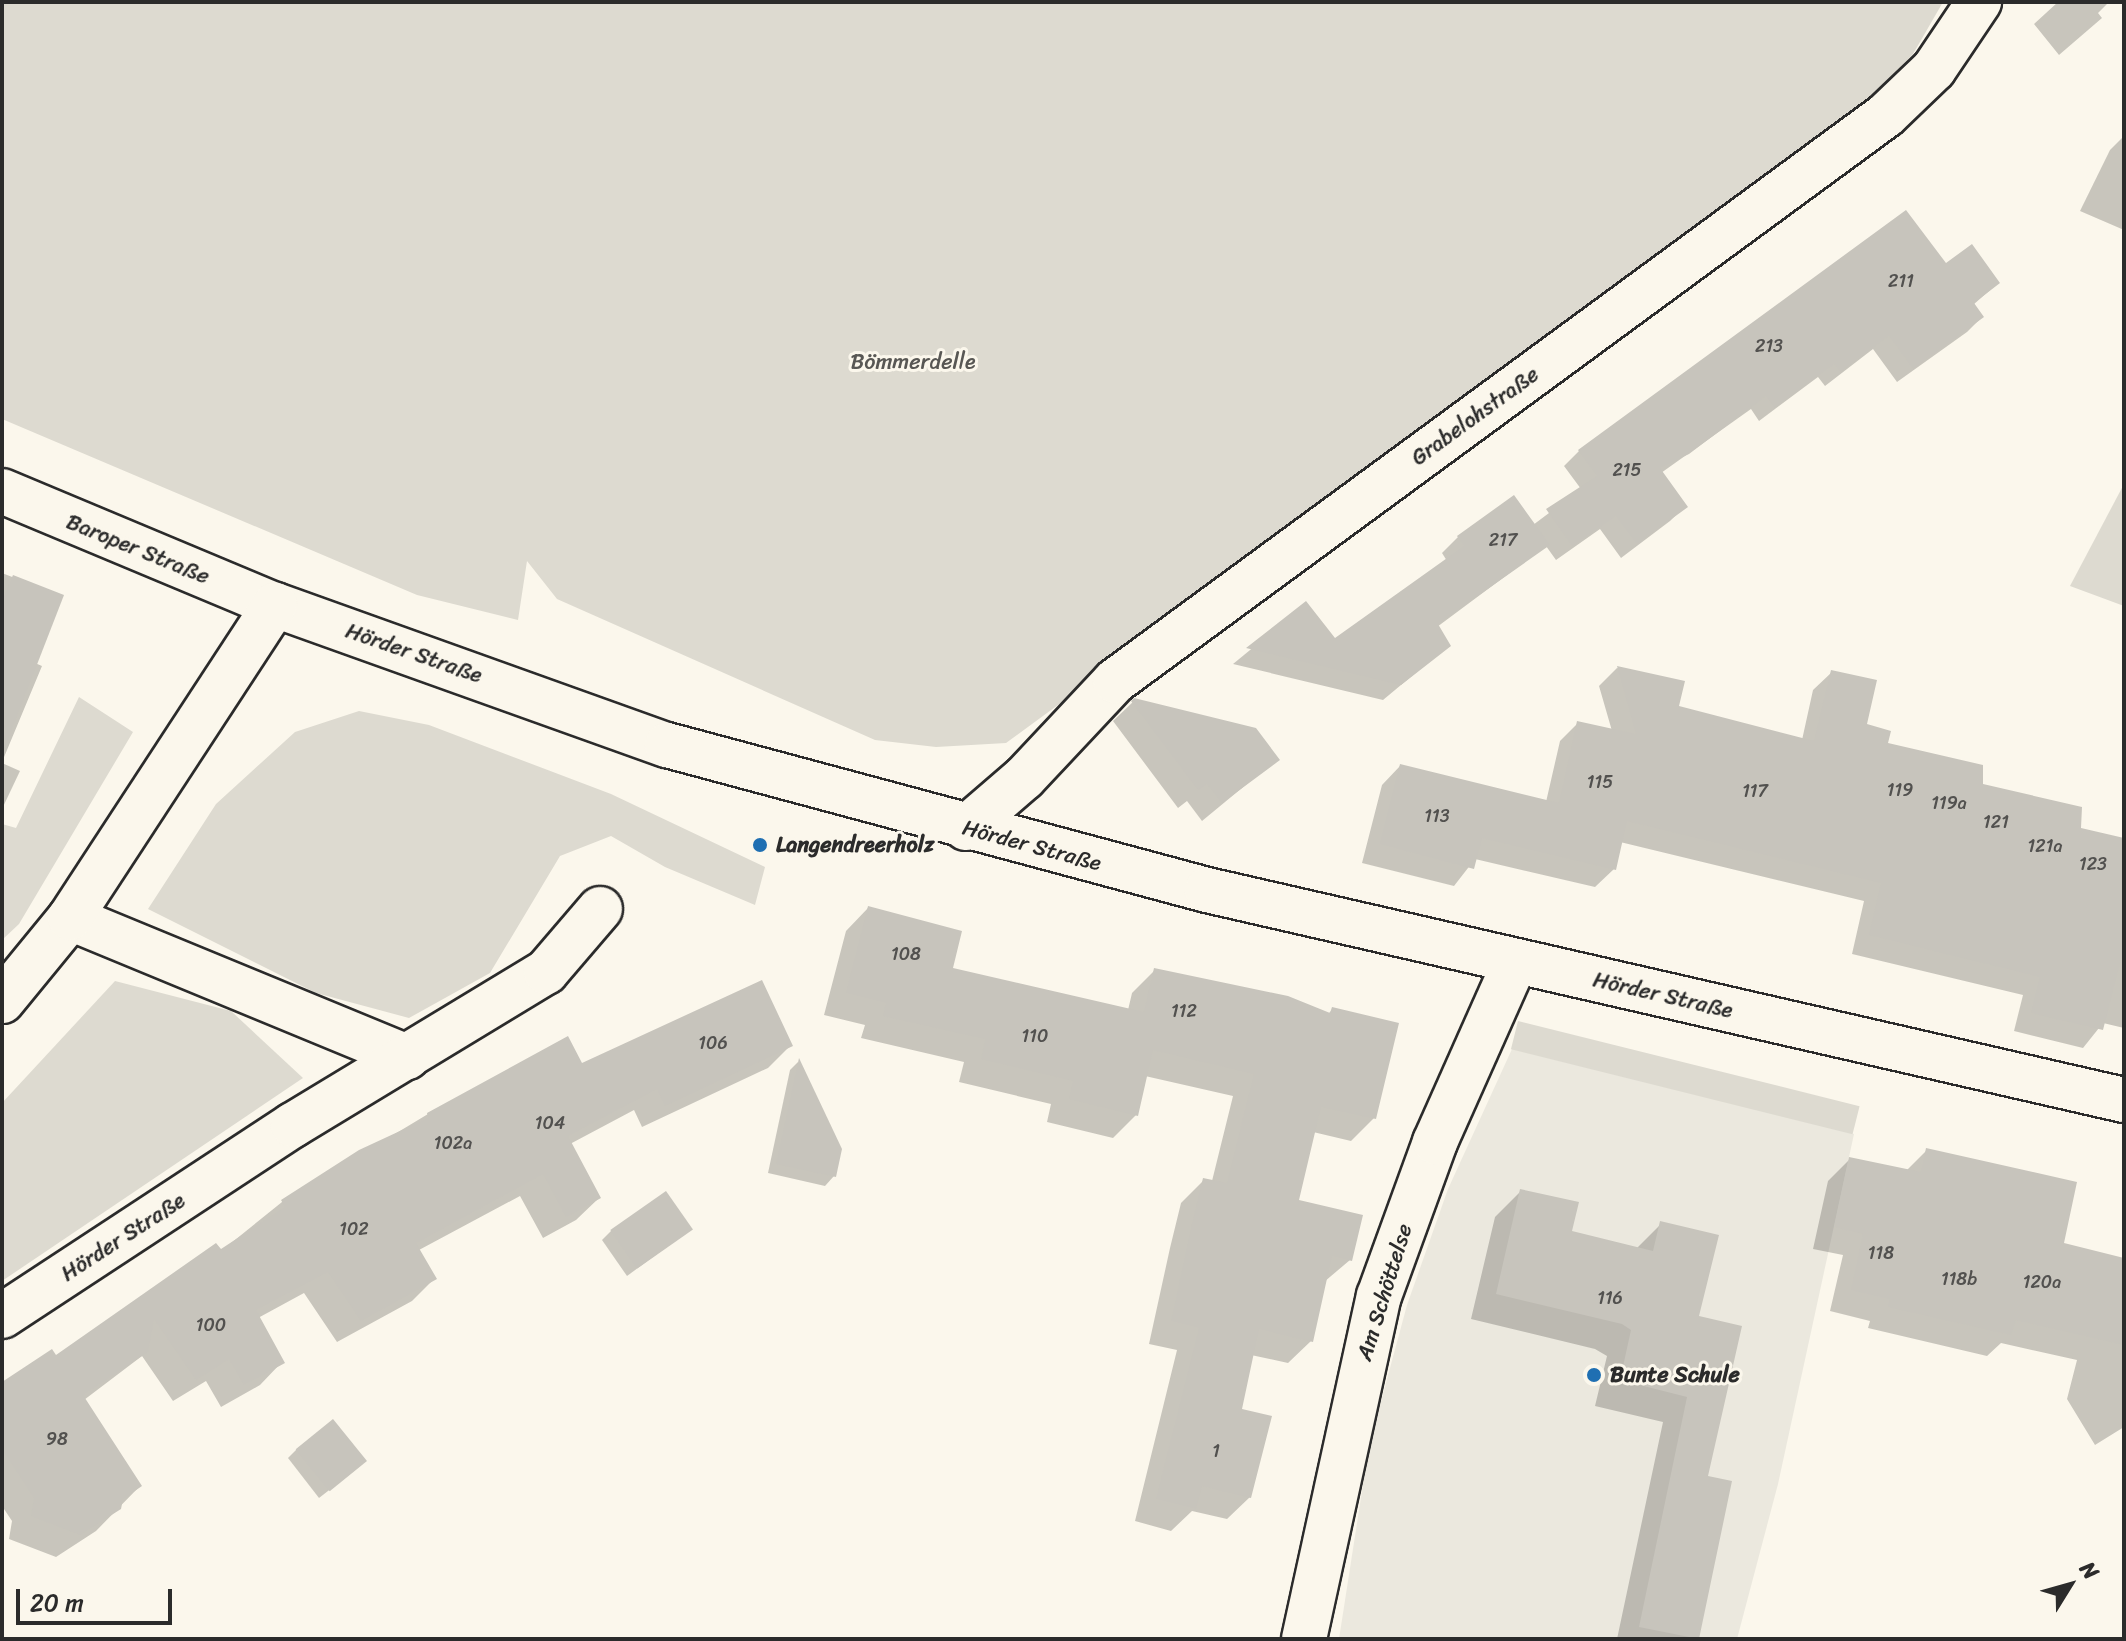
<!DOCTYPE html>
<html>
<head>
<meta charset="utf-8">
<style>
  body { margin:0 }
  #map { position:relative; width:2126px; height:1641px; overflow:hidden; background:#fbf7ec; font-family:Sriracha,sans-serif }
  div>[style] { position:absolute }
  .built>* { inset:0; background:#ebe8de }
  .green>* { inset:0; background:#dddad0; transform-origin:0 0 }
  .shadow>* { inset:0; background:#0003 }
  .building>* { inset:0; background:#c7c4bc; transform-origin:0 0 }
  .roads { filter:drop-shadow(2px 0 #2b2b2b) drop-shadow(-2px 0 #2b2b2b) drop-shadow(0 2px #2b2b2b) drop-shadow(0 -2px #2b2b2b) }
  .minor>* { height:44px; margin:-22px; padding:0 22px; transform-origin:22px; border-radius:22px; background:#fbf7ec }
  .major>* { height:44px; margin:-22px; padding:0 22px; transform-origin:22px; border-radius:22px; background:#fbf7ec }
  .dots>* { width:22px; height:22px; translate:-50% -50%; box-sizing:border-box; border:4px solid #fbf7ec; border-radius:50% }
  span { translate:-50% -50%; white-space:nowrap; text-align:center; line-height:1.15; -webkit-text-stroke:6px #fbf7ec; paint-order:stroke }
  .number-label { font-size:18px; color:#52514f }
  .number-label span { -webkit-text-stroke-width:0 }
  .park-label { font-size:22px; color:#585754 }
  .street-label { font-size:22px; color:#2b2b2b }
  .poi-label { font-size:22px; color:#2b2b2b; font-weight:700 }
  .left { translate:0 -50%; text-align:left }
  .frame { position:absolute; inset:0; border:4px solid #2b2b2b; pointer-events:none }
  .north { position:absolute; left:2030px; top:1545px; width:80px; height:80px; -webkit-text-stroke:6px #fbf7ec; paint-order:stroke; rotate:53deg; font-size:22px; font-weight:700; line-height:32px; text-align:center; color:#2b2b2b }
  .north::after { content:''; display:block; margin:auto; width:28px; height:36px; background:#2b2b2b; clip-path:polygon(50% 0,100% 100%,50% 72%,0 100%) }
  .scale { position:absolute; left:16px; top:1589px; width:156px; height:36px; box-sizing:border-box; border:4px solid #2b2b2b; border-top:0; padding-left:10px; font-size:24px; line-height:28px; white-space:nowrap; color:#2b2b2b; -webkit-text-stroke:6px #fbf7ec; paint-order:stroke }
</style>
</head>
<body>
<div id="map">
  <div class="built">
    <div style="clip-path:polygon(1512px 1049px,1854px 1134px,1778px 1484px,1737px 1639px,1339px 1639px,1369px 1446px,1407px 1305px,1448px 1189px)"></div>
  </div>
  <div class="green">
    <div style="clip-path:polygon(2px 2px,1943px 2px,1913px 54px,1829px 140px,1006px 743px,936px 747px,875px 740px,557px 599px,527px 561px,518px 620px,417px 595px,2px 419px)"></div>
    <div style="clip-path:polygon(2124px 484px,2124px 606px,2070px 586px)"></div>
    <div style="clip-path:polygon(79px 697px,133px 732px,19px 924px,2px 940px,2px 824px,16px 828px)"></div>
    <div style="clip-path:polygon(359px 711px,429px 725px,611px 794px,765px 867px,755px 905px,665px 867px,611px 836px,560px 856px,490px 973px,409px 1018px,316px 993px,148px 909px,216px 804px,295px 732px)"></div>
    <div style="clip-path:polygon(115px 981px,231px 1011px,303px 1078px,2px 1281px,2px 1103px)"></div>
    <div style="left:1518px;top:1021px;width:352px;height:29px;rotate:14deg"></div>
  </div>
  <div class="shadow">
    <div style="clip-path:polygon(2058px 2px,2109px 2px,2098px 13px,2102px 18px,2059px 55px,2034px 24px)"></div>
    <div style="clip-path:polygon(2124px 136px,2124px 230px,2080px 211px,2110px 150px)"></div>
    <div style="clip-path:polygon(1945px 266px,1998px 283px,1973px 305px,1982px 317px,1967px 332px,1897px 382px,1873px 349px,1825px 386px,1818px 377px,1759px 421px,1751px 409px,1661px 473px,1685px 506px,1670px 521px,1621px 558px,1600px 529px,1556px 560px,1546px 546px,1437px 627px,1449px 645px,1383px 700px,1233px 664px,1306px 604px,1334px 641px,1447px 561px,1442px 553px,1458px 537px,1533px 525px,1581px 489px,1564px 466px,1579px 451px)"></div>
    <div style="clip-path:polygon(2px 573px,61px 596px,35px 663px,42px 666px,2px 762px)"></div>
    <div style="clip-path:polygon(1617px 668px,1682px 682px,1676px 708px,1802px 740px,1813px 690px,1832px 672px,1865px 726px,1885px 745px,2079px 829px,2124px 840px,2124px 1028px,2103px 1023px,2083px 1048px,2014px 1031px,2023px 995px,1852px 954px,1864px 901px,1620px 842px,1614px 869px,1595px 887px,1475px 859px,1454px 886px,1362px 863px,1382px 785px,1400px 766px,1546px 802px,1560px 741px,1578px 723px,1612px 731px,1599px 686px)"></div>
    <div style="clip-path:polygon(1135px 700px,1277px 759px,1202px 821px,1187px 801px,1178px 808px,1113px 721px)"></div>
    <div style="clip-path:polygon(2px 763px,20px 771px,2px 809px)"></div>
    <div style="clip-path:polygon(868px 908px,951px 969px,1128px 1010px,1132px 993px,1155px 970px,1328px 1014px,1333px 1009px,1374px 1118px,1351px 1141px,1313px 1132px,1296px 1201px,1350px 1260px,1324px 1282px,1311px 1341px,1288px 1363px,1251px 1355px,1240px 1410px,1250px 1497px,1227px 1519px,1192px 1511px,1171px 1531px,1135px 1521px,1177px 1350px,1149px 1344px,1170px 1248px,1181px 1203px,1204px 1180px,1212px 1181px,1233px 1096px,1145px 1076px,1136px 1115px,1113px 1138px,1047px 1122px,1051px 1104px,959px 1082px,964px 1062px,861px 1038px,865px 1025px,824px 1015px,846px 931px)"></div>
    <div style="clip-path:polygon(791px 1045px,768px 1068px,642px 1127px,634px 1110px,570px 1144px,599px 1198px,576px 1220px,543px 1238px,520px 1196px,419px 1250px,435px 1278px,412px 1301px,337px 1342px,304px 1293px,258px 1318px,282px 1362px,260px 1385px,221px 1407px,206px 1381px,173px 1401px,142px 1356px,84px 1400px,140px 1486px,96px 1531px,56px 1557px,9px 1539px,12px 1521px,2px 1506px,2px 1385px,56px 1358px,220px 1252px,282px 1202px,428px 1114px,581px 1066px)"></div>
    <div style="clip-path:polygon(798px 1062px,834px 1176px,825px 1186px,768px 1173px,790px 1070px)"></div>
    <div style="clip-path:polygon(1927px 1150px,2061px 1245px,2124px 1260px,2124px 1427px,2095px 1445px,2067px 1399px,2077px 1360px,2001px 1343px,1987px 1356px,1868px 1328px,1870px 1321px,1830px 1311px,1843px 1255px,1813px 1249px,1828px 1181px,1850px 1159px,1906px 1171px)"></div>
    <div style="clip-path:polygon(1521px 1191px,1570px 1233px,1636px 1249px,1661px 1224px,1697px 1317px,1706px 1478px,1730px 1483px,1697px 1639px,1617px 1639px,1663px 1422px,1595px 1406px,1607px 1356px,1595px 1349px,1471px 1319px,1495px 1217px)"></div>
    <div style="clip-path:polygon(691px 1229px,627px 1276px,602px 1240px,611px 1231px)"></div>
    <div style="clip-path:polygon(297px 1449px,355px 1470px,319px 1498px,288px 1458px)"></div>
  </div>
  <div class="building">
    <div style="clip-path:polygon(1906px 210px,1946px 263px,1972px 244px,2000px 283px,1974px 303px,1984px 317px,1913px 369px,1889px 336px,1841px 372px,1834px 364px,1775px 408px,1766px 396px,1689px 454px,1660px 468px,1688px 507px,1637px 544px,1616px 516px,1572px 546px,1546px 509px,1597px 476px,1578px 450px)"></div>
    <div style="clip-path:polygon(1514px 495px,1550px 545px,1438px 624px,1451px 646px,1401px 685px,1246px 648px,1306px 601px,1335px 638px,1464px 546px,1457px 536px)"></div>
    <div style="clip-path:polygon(13px 575px,64px 595px,5px 747px,2px 601px)"></div>
    <div style="clip-path:polygon(1617px 666px,1685px 681px,1679px 706px,1814px 741px,1831px 670px,1877px 680px,1867px 724px,1891px 731px,1888px 743px,1983px 765px,1983px 784px,2082px 807px,2081px 828px,2124px 838px,2124px 947px,2103px 1030px,2031px 1013px,2040px 977px,1869px 935px,1881px 883px,1627px 821px,1616px 870px,1482px 838px,1474px 869px,1380px 844px,1400px 764px,1559px 803px,1577px 721px,1636px 734px)"></div>
    <div style="clip-path:polygon(1134px 698px,1256px 728px,1280px 760px,1222px 803px,1207px 784px,1198px 790px,1131px 701px)"></div>
    <div style="clip-path:polygon(868px 906px,962px 931px,953px 968px,1144px 1012px,1154px 968px,1288px 996px,1330px 1013px,1332px 1007px,1399px 1023px,1376px 1119px,1321px 1107px,1299px 1200px,1363px 1215px,1352px 1261px,1332px 1256px,1313px 1342px,1259px 1329px,1242px 1409px,1272px 1416px,1251px 1498px,1202px 1486px,1196px 1509px,1156px 1499px,1199px 1328px,1171px 1321px,1192px 1224px,1203px 1178px,1227px 1183px,1254px 1074px,1153px 1050px,1138px 1116px,1069px 1099px,1073px 1081px,981px 1059px,985px 1039px,883px 1016px,886px 1003px,846px 993px)"></div>
    <div style="clip-path:polygon(762px 980px,793px 1046px,665px 1106px,657px 1089px,568px 1136px,601px 1198px,566px 1217px,543px 1174px,416px 1243px,437px 1279px,361px 1321px,328px 1272px,256px 1310px,285px 1363px,244px 1385px,229px 1359px,196px 1380px,154px 1319px,148px 1352px,83px 1395px,142px 1486px,123px 1499px,121px 1509px,80px 1535px,31px 1516px,34px 1498px,2px 1449px,2px 1382px,52px 1349px,56px 1355px,216px 1243px,221px 1249px,285px 1207px,281px 1200px,359px 1150px,428px 1118px,427px 1113px,568px 1036px,582px 1063px)"></div>
    <div style="clip-path:polygon(799px 1058px,842px 1149px,836px 1177px,776px 1164px)"></div>
    <div style="clip-path:polygon(1926px 1148px,2077px 1182px,2064px 1243px,2124px 1258px,2124px 1345px,2016px 1320px,2011px 1335px,1888px 1307px,1890px 1299px,1851px 1290px,1863px 1234px,1834px 1227px,1849px 1157px,1921px 1172px)"></div>
    <div style="clip-path:polygon(1520px 1189px,1579px 1202px,1572px 1231px,1653px 1251px,1660px 1221px,1719px 1235px,1699px 1316px,1742px 1326px,1708px 1476px,1732px 1481px,1699px 1639px,1639px 1627px,1687px 1397px,1620px 1380px,1631px 1330px,1622px 1324px,1496px 1294px)"></div>
    <div style="left:666px;top:1191px;width:47px;height:68px;rotate:55deg"></div>
    <div style="left:333px;top:1419px;width:54px;height:48px;rotate:51deg"></div>
  </div>
  <div class="roads">
    <div class="minor">
      <div style="left:966px;top:828px;width:77px;rotate:-40.8deg"></div>
      <div style="left:1024px;top:778px;width:133px;rotate:-46.8deg"></div>
      <div style="left:1115px;top:681px;width:956px;rotate:-36.28deg"></div>
      <div style="left:1886px;top:115px;width:66px;rotate:-43.8deg"></div>
      <div style="left:1934px;top:69px;width:81px;rotate:-56.1deg"></div>
      <div style="left:70px;top:918px;width:365px;rotate:22.4deg"></div>
      <div style="left:2px;top:1316px;width:348px;rotate:-33.3deg"></div>
      <div style="left:293px;top:1125px;width:296px;rotate:-31.2deg"></div>
      <div style="left:546px;top:972px;width:83px;rotate:-49.4deg"></div>
      <div style="left:1304px;top:1639px;width:351px;rotate:-77.7deg"></div>
      <div style="left:1379px;top:1296px;width:164px;rotate:-70deg"></div>
      <div style="left:1435px;top:1142px;width:197px;rotate:-66deg"></div>
    </div>
    <div class="major">
      <div style="left:2px;top:491px;width:296px;rotate:22.7deg"></div>
      <div style="left:275px;top:605px;width:416px;rotate:19.7deg"></div>
      <div style="left:667px;top:745px;width:559px;rotate:15.03deg"></div>
      <div style="left:1207px;top:890px;width:941px;rotate:12.9deg"></div>
      <div style="left:2px;top:1001px;width:107px;rotate:-50.7deg"></div>
      <div style="left:70px;top:918px;width:374px;rotate:-56.8deg"></div>
    </div>
  </div>
  <div class="dots">
    <div style="left:760px;top:845px;background:#1f6fb2"></div>
    <div style="left:1594px;top:1375px;background:#1f6fb2"></div>
  </div>
  <div class="number-label">
    <span style="left:1901px;top:281px">211</span>
    <span style="left:1769px;top:346px">213</span>
    <span style="left:1627px;top:470px">215</span>
    <span style="left:1503px;top:540px">217</span>
    <span style="left:1600px;top:782px">115</span>
    <span style="left:1900px;top:790px">119</span>
    <span style="left:1755px;top:791px">117</span>
    <span style="left:1949px;top:803px">119a</span>
    <span style="left:1437px;top:816px">113</span>
    <span style="left:1996px;top:822px">121</span>
    <span style="left:2045px;top:846px">121a</span>
    <span style="left:2093px;top:864px">123</span>
    <span style="left:906px;top:954px">108</span>
    <span style="left:1184px;top:1011px">112</span>
    <span style="left:1035px;top:1036px">110</span>
    <span style="left:713px;top:1043px">106</span>
    <span style="left:550px;top:1123px">104</span>
    <span style="left:453px;top:1143px">102a</span>
    <span style="left:354px;top:1229px">102</span>
    <span style="left:1881px;top:1253px">118</span>
    <span style="left:1959px;top:1279px">118b</span>
    <span style="left:2042px;top:1282px">120a</span>
    <span style="left:1610px;top:1298px">116</span>
    <span style="left:211px;top:1325px">100</span>
    <span style="left:57px;top:1439px">98</span>
    <span style="left:1216px;top:1451px">1</span>
  </div>
  <div class="park-label">
    <span style="left:913px;top:362px">Bömmerdelle</span>
  </div>
  <div class="street-label">
    <span style="left:1475px;top:416px;rotate:-36deg">Grabelohstraße</span>
    <span style="left:138px;top:549px;rotate:22deg">Baroper Straße</span>
    <span style="left:414px;top:653px;rotate:19deg">Hörder Straße</span>
    <span style="left:1032px;top:845px;rotate:15deg">Hörder Straße</span>
    <span style="left:1663px;top:995px;rotate:13deg">Hörder Straße</span>
    <span style="left:123px;top:1237px;rotate:-33deg">Hörder Straße</span>
    <span style="left:1384px;top:1292px;rotate:-73deg">Am Schöttelse</span>
  </div>
  <div class="poi-label">
    <span class="left" style="left:776px;top:845px">Langendreerholz</span>
    <span class="left" style="left:1610px;top:1375px">Bunte Schule</span>
  </div>
  <div class="frame"></div>
  <div class="north">N</div>
  <div class="scale">20 m</div>
</div>
</body>
</html>
